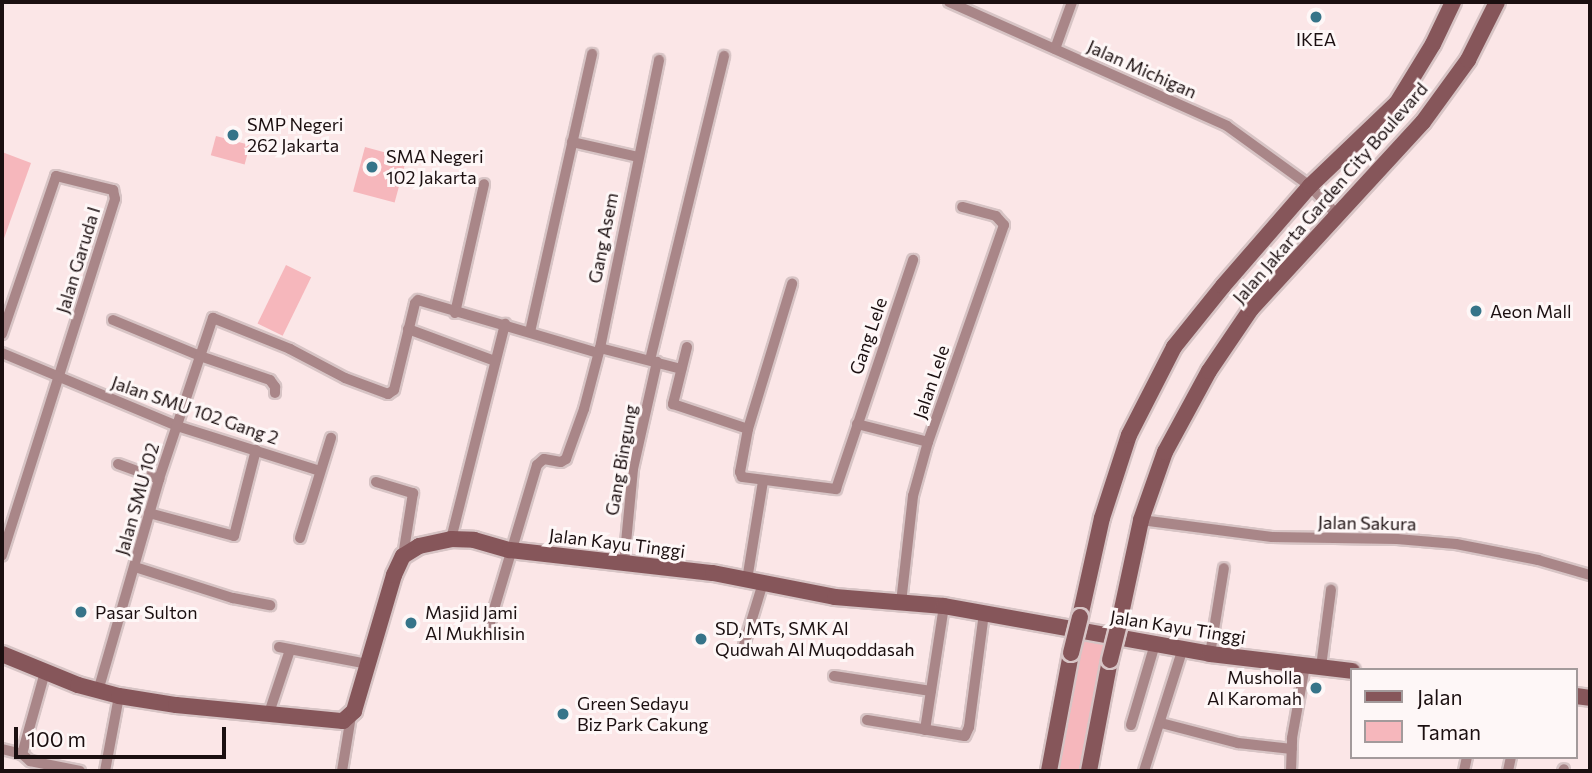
<!DOCTYPE html>
<html>
<head>
<meta charset="utf-8">
<style>
  body { margin:0 }
  #map { position:relative; width:1592px; height:773px; overflow:hidden; background:#fbe6e7; font-family:Commissioner,sans-serif }
  div>[style] { position:absolute }
  .green>* { inset:0; background:#f6b7bc; transform-origin:0 0 }
  .roads { filter:drop-shadow(2px 0 #d7c4c5) drop-shadow(-2px 0 #d7c4c5) drop-shadow(0 2px #d7c4c5) drop-shadow(0 -2px #d7c4c5) }
  .street>* { height:10px; margin:-5px; padding:0 5px; transform-origin:5px; border-radius:5px; background:#a98688 }
  .secondary>* { height:16px; margin:-8px; padding:0 8px; transform-origin:8px; border-radius:8px; background:#86565a }
  .bridges { filter:drop-shadow(2px 0 #d7c4c5) drop-shadow(-2px 0 #d7c4c5) drop-shadow(0 2px #d7c4c5) drop-shadow(0 -2px #d7c4c5) }
  .secondary-bridge>* { height:16px; margin:-8px; padding:0 8px; transform-origin:8px; border-radius:8px; background:#86565a }
  .dots>* { width:19px; height:19px; translate:-50% -50%; box-sizing:border-box; border:4px solid #fef7f7; border-radius:50% }
  span { translate:-50% -50%; white-space:nowrap; text-align:center; line-height:1.15; -webkit-text-stroke:6px #fef7f7; paint-order:stroke }
  .poi-label { font-size:18px; color:#1b0f10 }
  .left { translate:0 -50%; text-align:left }
  .right { translate:-100% -50%; text-align:right }
  .street-label { font-size:18px; color:#1b0f10 }
  .frame { position:absolute; inset:0; border:4px solid #1b0f10; pointer-events:none }
  .legend { position:absolute; left:1350px; top:668px; width:228px; height:91px; box-sizing:border-box; background:#fef7f7; border:2px solid #a39a9b; margin:0; padding:9px 12px; list-style:none; font-size:21px; color:#1b0f10 }
  .legend li { display:flex; align-items:center; gap:14px; height:35px }
  .legend b { width:35px; border:2px solid #a39a9b }
  .scale { position:absolute; left:14px; top:727px; width:212px; height:32px; box-sizing:border-box; border:4px solid #1b0f10; border-top:0; padding-left:9px; font-size:21px; line-height:24px; white-space:nowrap; color:#1b0f10; -webkit-text-stroke:5px #fef7f7; paint-order:stroke }
</style>
</head>
<body>
<div id="map">
  <div class="green">
    <div style="left:216px;top:136px;width:35px;height:20px;rotate:15deg"></div>
    <div style="left:365px;top:147px;width:43px;height:46px;rotate:15deg"></div>
    <div style="clip-path:polygon(2px 152px,31px 163px,2px 244px)"></div>
    <div style="left:286px;top:265px;width:28px;height:65px;rotate:26deg"></div>
    <div style="left:1075px;top:634px;width:41px;height:139px;rotate:11deg"></div>
  </div>
  <div class="roads">
    <div class="street">
      <div style="left:949px;top:2px;width:304px;rotate:24deg"></div>
      <div style="left:1227px;top:126px;width:102px;rotate:35.9deg"></div>
      <div style="left:1310px;top:186px;width:42px;rotate:46.9deg"></div>
      <div style="left:1055px;top:49px;width:50px;rotate:-70.1deg"></div>
      <div style="left:572px;top:142px;width:68px;rotate:12.8deg"></div>
      <div style="left:455px;top:313px;width:132px;rotate:-77.3deg"></div>
      <div style="left:113px;top:320px;width:94px;rotate:22.5deg"></div>
      <div style="left:200px;top:356px;width:74px;rotate:18.9deg"></div>
      <div style="left:270px;top:380px;width:9px;rotate:54deg"></div>
      <div style="left:275px;top:387px;width:6px;rotate:90deg"></div>
      <div style="left:408px;top:329px;width:93px;rotate:20.2deg"></div>
      <div style="left:530px;top:332px;width:285px;rotate:-77.4deg"></div>
      <div style="left:2px;top:334px;width:167px;rotate:-71.1deg"></div>
      <div style="left:56px;top:176px;width:59px;rotate:13.8deg"></div>
      <div style="left:113px;top:190px;width:9px;rotate:77deg"></div>
      <div style="left:115px;top:199px;width:374px;rotate:107.6deg"></div>
      <div style="left:687px;top:347px;width:59px;rotate:103.8deg"></div>
      <div style="left:673px;top:404px;width:79px;rotate:18.4deg"></div>
      <div style="left:748px;top:429px;width:44px;rotate:100.5deg"></div>
      <div style="left:740px;top:472px;width:5px;rotate:68deg"></div>
      <div style="left:742px;top:477px;width:95px;rotate:7.3deg"></div>
      <div style="left:836px;top:489px;width:242px;rotate:-71.4deg"></div>
      <div style="left:600px;top:348px;width:84px;rotate:14.5deg"></div>
      <div style="left:2px;top:353px;width:190px;rotate:22.6deg"></div>
      <div style="left:177px;top:426px;width:150px;rotate:17.5deg"></div>
      <div style="left:650px;top:360px;width:313px;rotate:-76.3deg"></div>
      <div style="left:857px;top:424px;width:73px;rotate:14.2deg"></div>
      <div style="left:748px;top:429px;width:152px;rotate:-73.1deg"></div>
      <div style="left:118px;top:464px;width:44px;rotate:20.1deg"></div>
      <div style="left:376px;top:482px;width:39px;rotate:17deg"></div>
      <div style="left:413px;top:493px;width:64px;rotate:99deg"></div>
      <div style="left:149px;top:513px;width:88px;rotate:15.1deg"></div>
      <div style="left:234px;top:536px;width:89px;rotate:-75.7deg"></div>
      <div style="left:1141px;top:520px;width:132px;rotate:7.4deg"></div>
      <div style="left:1272px;top:537px;width:125px;rotate:0.9deg"></div>
      <div style="left:1397px;top:539px;width:59px;rotate:4.8deg"></div>
      <div style="left:1456px;top:544px;width:84px;rotate:11deg"></div>
      <div style="left:1538px;top:560px;width:54px;rotate:16.1deg"></div>
      <div style="left:300px;top:538px;width:105px;rotate:-72.8deg"></div>
      <div style="left:451px;top:539px;width:222px;rotate:-75.9deg"></div>
      <div style="left:624px;top:564px;width:95px;rotate:-84.6deg"></div>
      <div style="left:633px;top:469px;width:110px;rotate:-77.4deg"></div>
      <div style="left:135px;top:567px;width:103px;rotate:17.6deg"></div>
      <div style="left:233px;top:598px;width:38px;rotate:11deg"></div>
      <div style="left:747px;top:580px;width:100px;rotate:-80.8deg"></div>
      <div style="left:901px;top:603px;width:108px;rotate:-83.6deg"></div>
      <div style="left:913px;top:496px;width:56px;rotate:-74.5deg"></div>
      <div style="left:928px;top:442px;width:230px;rotate:-70.7deg"></div>
      <div style="left:1004px;top:225px;width:12px;rotate:-132deg"></div>
      <div style="left:996px;top:216px;width:35px;rotate:-165deg"></div>
      <div style="left:489px;top:626px;width:168px;rotate:-73.4deg"></div>
      <div style="left:537px;top:465px;width:9px;rotate:-41deg"></div>
      <div style="left:544px;top:459px;width:17px;rotate:10deg"></div>
      <div style="left:561px;top:462px;width:6px;rotate:-31deg"></div>
      <div style="left:566px;top:459px;width:53px;rotate:-70.2deg"></div>
      <div style="left:584px;top:409px;width:63px;rotate:-75.3deg"></div>
      <div style="left:600px;top:348px;width:294px;rotate:-78.4deg"></div>
      <div style="left:744px;top:645px;width:65px;rotate:-73deg"></div>
      <div style="left:279px;top:647px;width:91px;rotate:10.8deg"></div>
      <div style="left:1210px;top:654px;width:87px;rotate:-80.8deg"></div>
      <div style="left:1321px;top:667px;width:78px;rotate:-82.6deg"></div>
      <div style="left:834px;top:676px;width:98px;rotate:8.8deg"></div>
      <div style="left:98px;top:691px;width:221px;rotate:-73.9deg"></div>
      <div style="left:159px;top:479px;width:170px;rotate:-71.5deg"></div>
      <div style="left:213px;top:318px;width:83px;rotate:21.9deg"></div>
      <div style="left:290px;top:349px;width:62px;rotate:27.8deg"></div>
      <div style="left:345px;top:378px;width:46px;rotate:20.4deg"></div>
      <div style="left:388px;top:394px;width:7px;rotate:-34deg"></div>
      <div style="left:394px;top:390px;width:89px;rotate:-76.4deg"></div>
      <div style="left:415px;top:303px;width:4px;rotate:-45deg"></div>
      <div style="left:418px;top:300px;width:188px;rotate:16.4deg"></div>
      <div style="left:269px;top:713px;width:66px;rotate:-71.6deg"></div>
      <div style="left:867px;top:720px;width:99px;rotate:9.3deg"></div>
      <div style="left:965px;top:736px;width:10px;rotate:-66deg"></div>
      <div style="left:969px;top:727px;width:115px;rotate:-82.5deg"></div>
      <div style="left:1161px;top:723px;width:80px;rotate:14.6deg"></div>
      <div style="left:1238px;top:743px;width:54px;rotate:6.3deg"></div>
      <div style="left:1131px;top:725px;width:84px;rotate:-73.5deg"></div>
      <div style="left:925px;top:730px;width:125px;rotate:-81.3deg"></div>
      <div style="left:2px;top:749px;width:21px;rotate:14deg"></div>
      <div style="left:22px;top:754px;width:11px;rotate:41deg"></div>
      <div style="left:30px;top:761px;width:51px;rotate:11.3deg"></div>
      <div style="left:22px;top:754px;width:85px;rotate:-74.3deg"></div>
      <div style="left:105px;top:771px;width:76px;rotate:-79.4deg"></div>
      <div style="left:342px;top:771px;width:56px;rotate:-80.7deg"></div>
      <div style="left:1144px;top:771px;width:129px;rotate:-72.4deg"></div>
      <div style="left:1291px;top:771px;width:33px;rotate:-88deg"></div>
      <div style="left:1292px;top:738px;width:73px;rotate:-79.8deg"></div>
      <div style="left:1464px;top:771px;width:14px;rotate:-78deg"></div>
      <div style="left:1508px;top:771px;width:14px;rotate:-78deg"></div>
      <div style="left:1563px;top:771px;width:2px;rotate:-63deg"></div>
    </div>
    <div class="secondary">
      <div style="left:1080px;top:617px;width:101px;rotate:-77.5deg"></div>
      <div style="left:1102px;top:518px;width:87px;rotate:-72deg"></div>
      <div style="left:1129px;top:435px;width:99px;rotate:-62.9deg"></div>
      <div style="left:1174px;top:347px;width:78px;rotate:-51.2deg"></div>
      <div style="left:1223px;top:286px;width:133px;rotate:-49deg"></div>
      <div style="left:1310px;top:186px;width:120px;rotate:-43.7deg"></div>
      <div style="left:1397px;top:103px;width:69px;rotate:-58.6deg"></div>
      <div style="left:1433px;top:44px;width:47px;rotate:-64.5deg"></div>
      <div style="left:1119px;top:623px;width:105px;rotate:-77.9deg"></div>
      <div style="left:1141px;top:520px;width:72px;rotate:-70.6deg"></div>
      <div style="left:1165px;top:452px;width:92px;rotate:-61.5deg"></div>
      <div style="left:1209px;top:371px;width:75px;rotate:-55.9deg"></div>
      <div style="left:1251px;top:309px;width:254px;rotate:-47.4deg"></div>
      <div style="left:1423px;top:122px;width:77px;rotate:-54deg"></div>
      <div style="left:1468px;top:60px;width:65px;rotate:-63.4deg"></div>
      <div style="left:2px;top:654px;width:82px;rotate:22.2deg"></div>
      <div style="left:78px;top:685px;width:42px;rotate:15deg"></div>
      <div style="left:119px;top:696px;width:58px;rotate:9deg"></div>
      <div style="left:176px;top:705px;width:168px;rotate:5.5deg"></div>
      <div style="left:343px;top:721px;width:15px;rotate:-42deg"></div>
      <div style="left:354px;top:711px;width:142px;rotate:-73.6deg"></div>
      <div style="left:394px;top:575px;width:21px;rotate:-65deg"></div>
      <div style="left:403px;top:556px;width:19px;rotate:-32deg"></div>
      <div style="left:419px;top:546px;width:33px;rotate:-12deg"></div>
      <div style="left:451px;top:539px;width:23px;rotate:2deg"></div>
      <div style="left:474px;top:540px;width:37px;rotate:16deg"></div>
      <div style="left:510px;top:550px;width:204px;rotate:6.5deg"></div>
      <div style="left:713px;top:573px;width:124px;rotate:11.1deg"></div>
      <div style="left:835px;top:597px;width:109px;rotate:4.7deg"></div>
      <div style="left:944px;top:606px;width:270px;rotate:10.2deg"></div>
      <div style="left:1210px;top:654px;width:143px;rotate:6.8deg"></div>
      <div style="left:1576px;top:696px;width:14px;rotate:8deg"></div>
      <div style="left:1049px;top:771px;width:120px;rotate:-79.4deg"></div>
      <div style="left:1089px;top:771px;width:113px;rotate:-79.3deg"></div>
    </div>
  </div>
  <div class="bridges">
    <div class="secondary-bridge">
      <div style="left:1071px;top:653px;width:37px;rotate:-76deg"></div>
      <div style="left:1110px;top:660px;width:38px;rotate:-76deg"></div>
    </div>
  </div>
  <div class="dots">
    <div style="left:1316px;top:17px;background:#367489"></div>
    <div style="left:233px;top:135px;background:#367489"></div>
    <div style="left:372px;top:167px;background:#367489"></div>
    <div style="left:1476px;top:311px;background:#367489"></div>
    <div style="left:81px;top:612px;background:#367489"></div>
    <div style="left:411px;top:623px;background:#367489"></div>
    <div style="left:701px;top:639px;background:#367489"></div>
    <div style="left:1316px;top:688px;background:#367489"></div>
    <div style="left:563px;top:714px;background:#367489"></div>
  </div>
  <div class="poi-label">
    <span style="left:1316px;top:39px">IKEA</span>
    <span class="left" style="left:247px;top:135px">SMP Negeri<br>262 Jakarta</span>
    <span class="left" style="left:386px;top:167px">SMA Negeri<br>102 Jakarta</span>
    <span class="left" style="left:1490px;top:311px">Aeon Mall</span>
    <span class="left" style="left:95px;top:612px">Pasar Sulton</span>
    <span class="left" style="left:425px;top:623px">Masjid Jami<br>Al Mukhlisin</span>
    <span class="left" style="left:715px;top:639px">SD, MTs, SMK Al<br>Qudwah Al Muqoddasah</span>
    <span class="right" style="left:1302px;top:688px">Musholla<br>Al Karomah</span>
    <span class="left" style="left:577px;top:714px">Green Sedayu<br>Biz Park Cakung</span>
  </div>
  <div class="street-label">
    <span style="left:1142px;top:69px;rotate:24deg">Jalan Michigan</span>
    <span style="left:1330px;top:193px;rotate:-49deg">Jalan Jakarta Garden City Boulevard</span>
    <span style="left:603px;top:238px;rotate:-79deg">Gang Asem</span>
    <span style="left:78px;top:260px;rotate:-73deg">Jalan Garuda I</span>
    <span style="left:868px;top:336px;rotate:-71deg">Gang Lele</span>
    <span style="left:931px;top:382px;rotate:-71deg">Jalan Lele</span>
    <span style="left:195px;top:410px;rotate:19deg">Jalan SMU 102 Gang 2</span>
    <span style="left:621px;top:460px;rotate:-80deg">Gang Bingung</span>
    <span style="left:137px;top:499px;rotate:-74deg">Jalan SMU 102</span>
    <span style="left:1367px;top:523px;rotate:1deg">Jalan Sakura</span>
    <span style="left:617px;top:543px;rotate:7deg">Jalan Kayu Tinggi</span>
    <span style="left:1178px;top:627px;rotate:9deg">Jalan Kayu Tinggi</span>
  </div>
  <div class="frame"></div>
  <ul class="legend">
  <li><b style="height:9px;background:#86565a"></b>Jalan</li>
  <li><b style="height:19px;background:#f6b7bc"></b>Taman</li>
  </ul>
  <div class="scale">100 m</div>
</div>
</body>
</html>
